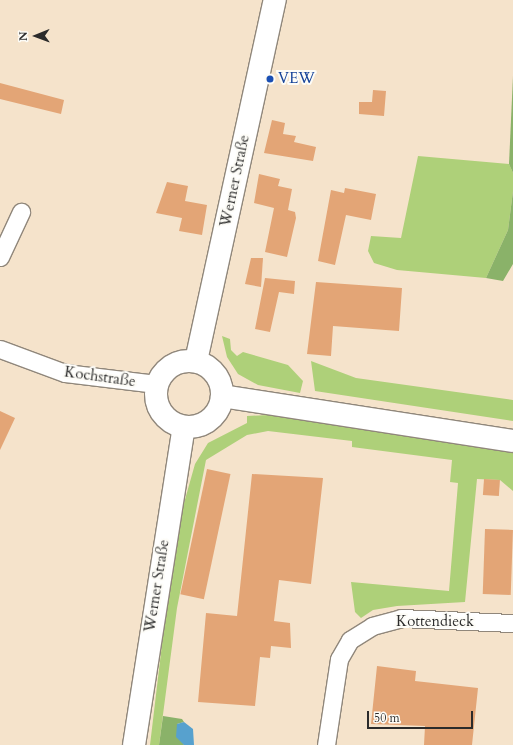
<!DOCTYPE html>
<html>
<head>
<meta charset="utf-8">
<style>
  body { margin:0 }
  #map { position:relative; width:513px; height:745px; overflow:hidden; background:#f5e3cb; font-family:Cardo,serif }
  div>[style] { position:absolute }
  .green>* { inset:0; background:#aed079 }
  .forest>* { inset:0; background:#8ab269 }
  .water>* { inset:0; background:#57a1ce }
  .building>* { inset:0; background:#e3a576; transform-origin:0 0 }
  .roads { filter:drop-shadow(1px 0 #90877b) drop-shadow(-1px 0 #90877b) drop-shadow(0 1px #90877b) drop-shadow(0 -1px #90877b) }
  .street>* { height:17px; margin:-8.5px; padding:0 8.5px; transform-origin:8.5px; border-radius:8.5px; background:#fff }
  .secondary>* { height:22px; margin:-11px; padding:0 11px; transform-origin:11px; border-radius:11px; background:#fff }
  .secondary>.ring { margin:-11px; padding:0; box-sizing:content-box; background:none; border:22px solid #fff; border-radius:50% }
  .dots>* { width:11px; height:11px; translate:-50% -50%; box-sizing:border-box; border:2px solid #fdfcf7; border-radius:50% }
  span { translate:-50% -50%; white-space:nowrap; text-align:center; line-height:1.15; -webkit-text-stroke:4px #fdfcf7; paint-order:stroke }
  .transit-label { font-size:15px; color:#164399 }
  .left { translate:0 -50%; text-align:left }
  .street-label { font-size:15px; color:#2b2b2b }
  .north { position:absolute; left:16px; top:16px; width:40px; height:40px; -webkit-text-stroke:3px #fdfcf7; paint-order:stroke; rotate:269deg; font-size:11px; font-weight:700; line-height:16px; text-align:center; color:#2b2b2b }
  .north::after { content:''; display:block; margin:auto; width:14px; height:18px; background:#2b2b2b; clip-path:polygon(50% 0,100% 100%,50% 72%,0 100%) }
  .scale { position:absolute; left:367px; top:711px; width:106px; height:18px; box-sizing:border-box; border:2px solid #2b2b2b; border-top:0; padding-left:5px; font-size:12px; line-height:14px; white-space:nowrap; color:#2b2b2b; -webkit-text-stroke:3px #fdfcf7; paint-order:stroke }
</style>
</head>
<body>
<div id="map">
  <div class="green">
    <div style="clip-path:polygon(418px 156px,509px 164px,513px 173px,513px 191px,508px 230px,486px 278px,397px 270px,374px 263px,368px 251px,371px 236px,401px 238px)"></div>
    <div style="clip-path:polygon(222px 336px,230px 339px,231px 350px,237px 356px,243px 352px,288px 365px,303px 381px,300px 393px,258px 385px,238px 374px,227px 357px)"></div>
    <div style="clip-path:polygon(311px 361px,356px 378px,513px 400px,513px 421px,315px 391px)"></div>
    <div style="clip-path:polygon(268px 415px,513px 450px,513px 491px,500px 480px,477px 479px,465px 602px,397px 606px,373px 610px,361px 618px,355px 612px,351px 582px,449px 591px,458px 483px,450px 482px,452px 460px,352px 447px,352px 441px,268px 431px,247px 435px,206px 460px,177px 608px,159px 745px,150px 745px,175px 535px,195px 464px,208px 443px,247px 423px,247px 416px)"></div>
  </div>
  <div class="forest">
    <div style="clip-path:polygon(513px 76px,513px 173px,509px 164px)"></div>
    <div style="clip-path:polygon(513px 191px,513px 264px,503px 281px,486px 278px,508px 230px)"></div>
    <div style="clip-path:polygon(163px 716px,182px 719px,184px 722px,177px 724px,184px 745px,159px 745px)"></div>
  </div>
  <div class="water">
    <div style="clip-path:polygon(184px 722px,193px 729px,194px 745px,184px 745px,176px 737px,177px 724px)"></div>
  </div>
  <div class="building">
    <div style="clip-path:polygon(0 83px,64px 100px,61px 114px,0 99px)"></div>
    <div style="clip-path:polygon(373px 90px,386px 91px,384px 116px,359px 114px,359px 102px,372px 102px)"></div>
    <div style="clip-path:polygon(272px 120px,285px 123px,283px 134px,296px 136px,294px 142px,316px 147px,313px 161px,264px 153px)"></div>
    <div style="clip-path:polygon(259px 174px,280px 179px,278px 186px,292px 189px,288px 210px,295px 212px,296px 218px,287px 257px,265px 252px,274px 208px,254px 203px)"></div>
    <div style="clip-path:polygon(167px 182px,188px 186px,185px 201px,207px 205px,202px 235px,179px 231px,182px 218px,156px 213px)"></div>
    <div style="clip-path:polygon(345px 188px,376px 194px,371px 220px,346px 215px,335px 265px,318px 261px,331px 190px,344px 193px)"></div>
    <div style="clip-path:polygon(251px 258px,263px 258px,261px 287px,245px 284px)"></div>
    <div style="clip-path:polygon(265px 278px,295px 281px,294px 294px,279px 292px,270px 332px,255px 329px)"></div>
    <div style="clip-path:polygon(316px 282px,402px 288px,399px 331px,333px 326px,331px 356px,307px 354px)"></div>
    <div style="clip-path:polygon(0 411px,15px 418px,0 450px)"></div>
    <div style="left:207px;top:469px;width:24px;height:128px;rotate:12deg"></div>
    <div style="clip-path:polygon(252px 474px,323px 478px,311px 584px,279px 580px,274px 621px,290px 623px,291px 648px,271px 646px,270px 658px,260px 657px,255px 706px,198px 702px,206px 613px,237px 616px)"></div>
    <div style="left:484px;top:479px;width:16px;height:16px;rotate:4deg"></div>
    <div style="left:485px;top:529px;width:28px;height:65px;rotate:2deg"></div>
    <div style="clip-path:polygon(377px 666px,416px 671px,415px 681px,478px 688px,472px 745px,424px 745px,425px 726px,371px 724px)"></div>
  </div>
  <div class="roads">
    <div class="street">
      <div style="left:0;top:257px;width:50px;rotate:-65deg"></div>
      <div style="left:0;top:349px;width:69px;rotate:20.3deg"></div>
      <div style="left:65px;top:373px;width:92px;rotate:6.9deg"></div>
      <div style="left:326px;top:745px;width:87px;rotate:-81.4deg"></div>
      <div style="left:339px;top:659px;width:22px;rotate:-60deg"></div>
      <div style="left:350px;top:640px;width:26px;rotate:-32deg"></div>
      <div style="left:372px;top:626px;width:30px;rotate:-15deg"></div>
      <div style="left:401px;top:618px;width:112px;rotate:2.6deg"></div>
    </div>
    <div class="secondary">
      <div class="ring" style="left:156px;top:361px;width:44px;height:44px"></div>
      <div style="left:196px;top:361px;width:370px;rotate:-77.7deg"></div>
      <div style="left:222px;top:396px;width:294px;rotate:8.8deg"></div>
      <div style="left:134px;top:745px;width:322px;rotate:-81.1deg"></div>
    </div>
  </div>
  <div class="dots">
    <div style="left:270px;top:79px;background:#1a4fb4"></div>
  </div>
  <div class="transit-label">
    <span class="left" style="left:278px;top:79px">VEW</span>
  </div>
  <div class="street-label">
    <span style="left:235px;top:181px;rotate:-78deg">Werner Straße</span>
    <span style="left:100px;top:377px;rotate:8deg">Kochstraße</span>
    <span style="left:157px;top:586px;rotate:-81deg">Werner Straße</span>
    <span style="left:435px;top:622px">Kottendieck</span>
  </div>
  <div class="north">N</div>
  <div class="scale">50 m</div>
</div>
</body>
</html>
